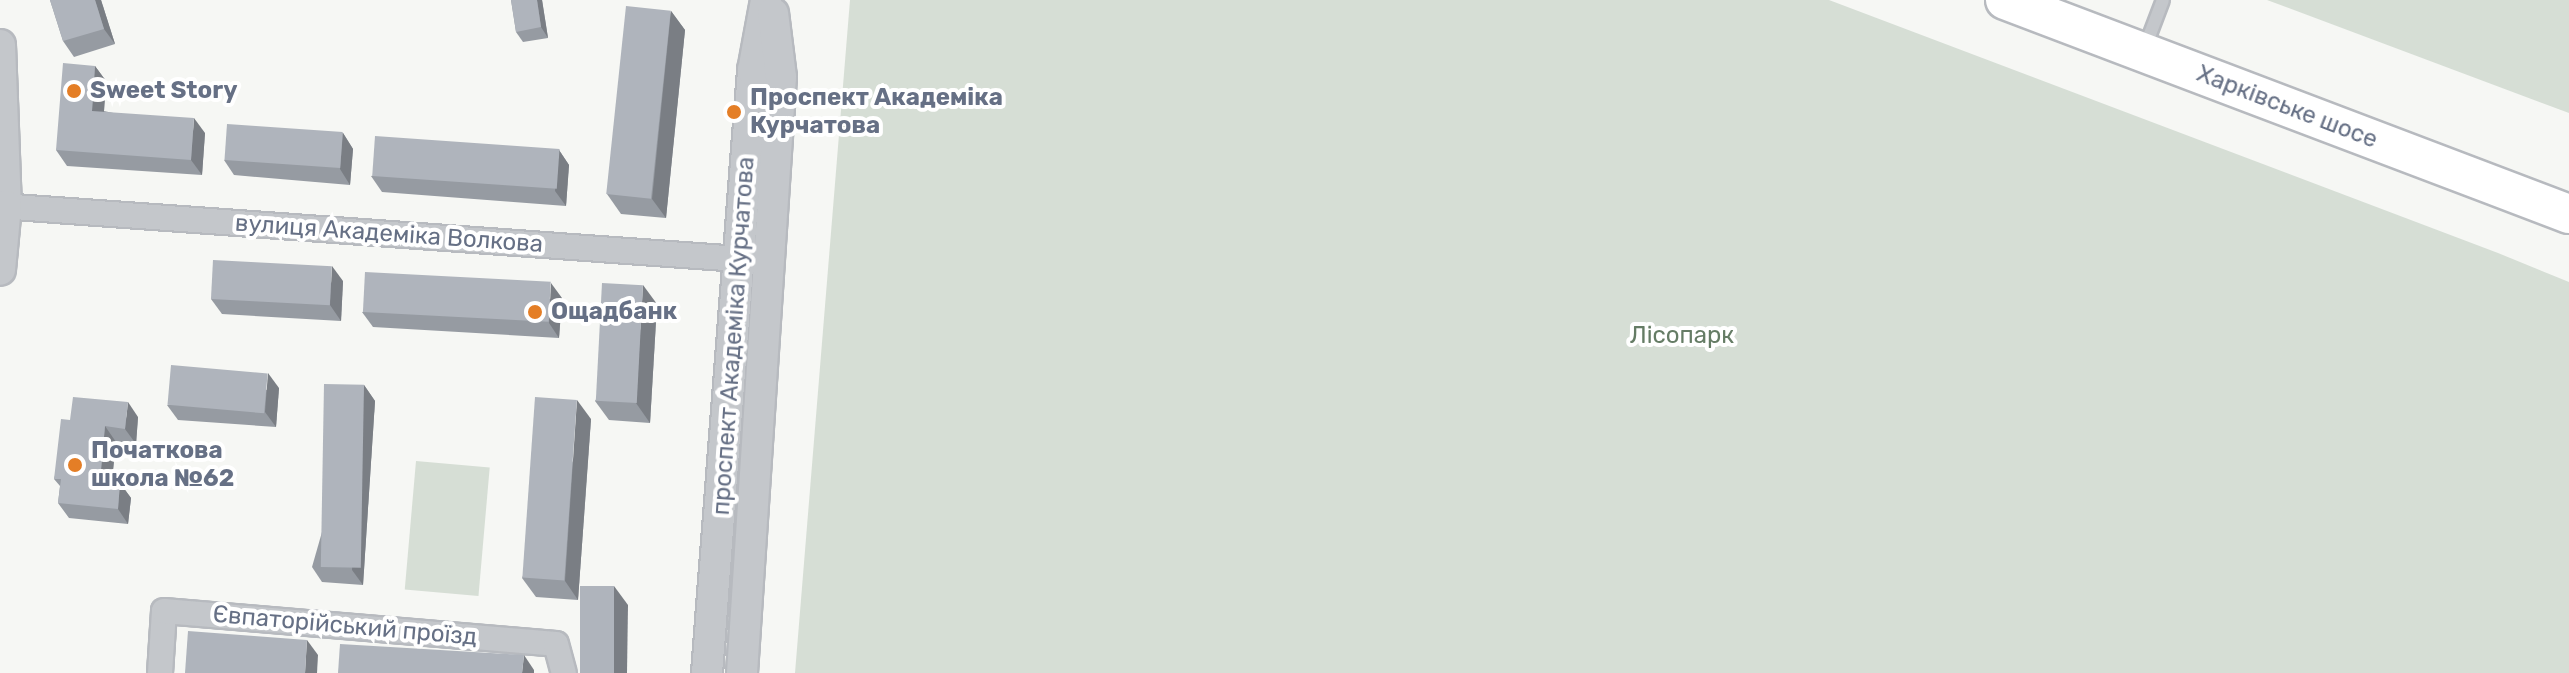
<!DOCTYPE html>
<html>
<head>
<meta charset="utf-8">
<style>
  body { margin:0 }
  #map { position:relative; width:2569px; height:673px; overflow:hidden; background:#f6f7f4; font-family:Rubik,sans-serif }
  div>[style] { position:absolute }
  .green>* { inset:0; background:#d6ded5; transform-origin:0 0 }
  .roads { filter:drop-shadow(2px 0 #b7babf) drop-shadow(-2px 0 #b7babf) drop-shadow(0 2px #b7babf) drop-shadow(0 -2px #b7babf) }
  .service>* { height:12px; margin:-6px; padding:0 6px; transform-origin:6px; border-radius:6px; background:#c4c7cb }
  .minor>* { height:24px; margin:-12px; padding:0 12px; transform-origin:12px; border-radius:12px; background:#c4c7cb }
  .tertiary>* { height:30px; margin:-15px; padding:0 15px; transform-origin:15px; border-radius:15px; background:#c4c7cb }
  .primary>* { height:38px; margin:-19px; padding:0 19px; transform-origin:19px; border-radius:19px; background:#fff }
  .wall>* { inset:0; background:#969ba2 }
  .shaded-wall>* { inset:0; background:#7a7e84 }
  .building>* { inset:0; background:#afb4bc; transform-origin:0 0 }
  .dots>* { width:22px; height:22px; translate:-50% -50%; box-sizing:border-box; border:4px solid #fff; border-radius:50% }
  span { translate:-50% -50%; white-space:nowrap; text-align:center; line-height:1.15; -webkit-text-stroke:8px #fff; paint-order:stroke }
  .poi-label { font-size:24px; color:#667085; font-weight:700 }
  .left { translate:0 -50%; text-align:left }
  .street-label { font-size:24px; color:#667085 }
  .park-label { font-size:24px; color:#657c65 }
</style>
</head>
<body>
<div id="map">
  <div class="green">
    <div style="clip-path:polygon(850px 0,1829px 0,2498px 253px,2569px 282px,2569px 673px,795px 673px)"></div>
    <div style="clip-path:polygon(2267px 0,2569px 0,2569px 113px)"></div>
    <div style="left:416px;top:461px;width:74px;height:129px;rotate:5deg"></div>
  </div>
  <div class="roads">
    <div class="service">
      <div style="left:2144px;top:50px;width:53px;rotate:-69.2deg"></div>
    </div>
    <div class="minor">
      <div style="left:0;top:206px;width:756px;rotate:4.1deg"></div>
      <div style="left:160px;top:673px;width:62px;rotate:-86.3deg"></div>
      <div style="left:164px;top:611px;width:393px;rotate:4.8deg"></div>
      <div style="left:556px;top:644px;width:30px;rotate:75deg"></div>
    </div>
    <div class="tertiary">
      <div style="left:0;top:45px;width:161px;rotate:87.9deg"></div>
      <div style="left:6px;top:206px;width:64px;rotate:95.4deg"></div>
      <div style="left:707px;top:673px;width:604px;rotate:-85.63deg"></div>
      <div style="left:753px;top:71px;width:72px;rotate:-79.6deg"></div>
      <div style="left:742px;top:673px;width:597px;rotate:-86.26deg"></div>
      <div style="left:781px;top:77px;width:64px;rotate:-97.1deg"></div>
    </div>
    <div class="primary">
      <div style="left:2005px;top:0;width:603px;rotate:20.78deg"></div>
    </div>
  </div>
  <div class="wall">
    <div style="clip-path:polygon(50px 0,101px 0,115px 44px,74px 57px,63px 41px)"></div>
    <div style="clip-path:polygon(511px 0,542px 0,548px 38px,523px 42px,516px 32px)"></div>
    <div style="clip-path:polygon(671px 11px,685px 30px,666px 218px,621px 214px,607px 194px)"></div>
    <div style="clip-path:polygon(95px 66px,106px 81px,104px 111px,205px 133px,202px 175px,67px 166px,56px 150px)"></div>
    <div style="clip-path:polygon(343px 133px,353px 149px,350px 185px,234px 175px,224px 160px)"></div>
    <div style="clip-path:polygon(559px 150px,569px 165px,566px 206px,382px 192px,371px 176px)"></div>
    <div style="clip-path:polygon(343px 281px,341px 321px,222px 314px,211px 299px)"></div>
    <div style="clip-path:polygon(562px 298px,559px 338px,373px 327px,362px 312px)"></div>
    <div style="clip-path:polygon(657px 304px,650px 423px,609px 420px,595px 401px)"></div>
    <div style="clip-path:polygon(364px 385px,375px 401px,363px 585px,322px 582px,312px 567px)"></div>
    <div style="clip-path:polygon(279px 388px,276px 427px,178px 420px,167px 405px)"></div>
    <div style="clip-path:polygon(138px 417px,136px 444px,116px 442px,112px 482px,120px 483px,131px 498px,128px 524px,69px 518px,58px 503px,60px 486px,54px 479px,70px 420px)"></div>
    <div style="clip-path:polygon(591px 419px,578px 600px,536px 597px,522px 578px)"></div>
  </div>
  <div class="shaded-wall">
    <div style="clip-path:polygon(95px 0,101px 0,115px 44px,104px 29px)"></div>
    <div style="clip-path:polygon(537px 0,542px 0,548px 38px,541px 27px)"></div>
    <div style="clip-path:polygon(671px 11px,685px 30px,666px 218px,652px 199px)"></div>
    <div style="clip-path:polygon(95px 66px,106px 81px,103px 126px,92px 111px)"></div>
    <div style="clip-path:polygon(194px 118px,205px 133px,202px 175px,191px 160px)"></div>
    <div style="clip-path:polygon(343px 133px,353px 149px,350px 185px,340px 169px)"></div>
    <div style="clip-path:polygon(559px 150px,569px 165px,566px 206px,555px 191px)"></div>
    <div style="clip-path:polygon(332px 266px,343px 281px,341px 321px,330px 305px)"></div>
    <div style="clip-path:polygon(551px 283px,562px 298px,559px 338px,549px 323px)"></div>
    <div style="clip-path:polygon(643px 285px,657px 304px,650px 423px,636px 403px)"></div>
    <div style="clip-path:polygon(268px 373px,279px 388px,276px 427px,265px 412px)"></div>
    <div style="clip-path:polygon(364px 385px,375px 401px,363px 585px,352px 570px)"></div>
    <div style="clip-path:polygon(577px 400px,591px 419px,578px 600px,565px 581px)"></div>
    <div style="clip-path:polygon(128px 402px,138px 417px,136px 444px,125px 429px)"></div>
    <div style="clip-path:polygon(105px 426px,116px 442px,110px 496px,100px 481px)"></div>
    <div style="clip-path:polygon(120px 483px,131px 498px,128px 524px,118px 509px)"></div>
    <div style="clip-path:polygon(614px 586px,628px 605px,627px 673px,614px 673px)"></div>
    <div style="clip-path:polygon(307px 640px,318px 655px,317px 673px,305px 673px)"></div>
    <div style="clip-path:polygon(524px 655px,534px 670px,534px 673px,522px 673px)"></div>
  </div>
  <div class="building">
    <div style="clip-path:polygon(50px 0,95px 0,104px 29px,63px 41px)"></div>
    <div style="clip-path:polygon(511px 0,537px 0,541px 27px,516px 32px)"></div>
    <div style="left:626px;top:6px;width:45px;height:189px;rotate:6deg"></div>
    <div style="clip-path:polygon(63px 63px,95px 66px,92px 111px,194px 118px,191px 160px,56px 150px)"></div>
    <div style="left:227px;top:124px;width:116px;height:36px;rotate:4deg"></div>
    <div style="left:375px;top:136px;width:185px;height:40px;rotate:4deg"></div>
    <div style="left:213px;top:260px;width:119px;height:39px;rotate:3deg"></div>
    <div style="left:365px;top:272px;width:186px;height:40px;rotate:3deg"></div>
    <div style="left:602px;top:283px;width:41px;height:118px;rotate:3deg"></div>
    <div style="left:171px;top:365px;width:97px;height:40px;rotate:5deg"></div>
    <div style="left:324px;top:384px;width:40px;height:183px;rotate:1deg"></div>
    <div style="clip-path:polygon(73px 397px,128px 402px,125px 429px,105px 426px,100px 481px,120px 483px,118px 509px,58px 503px,61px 479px,54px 479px,61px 419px,70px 420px)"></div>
    <div style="left:535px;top:397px;width:42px;height:181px;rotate:4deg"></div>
    <div style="left:580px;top:586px;width:34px;height:87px"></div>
    <div style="clip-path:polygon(188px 631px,307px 640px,305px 673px,185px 673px)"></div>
    <div style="clip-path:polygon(340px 644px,524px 655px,522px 673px,338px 673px)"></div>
  </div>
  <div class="dots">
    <div style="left:74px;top:91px;background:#e47e26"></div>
    <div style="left:734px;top:112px;background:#e47e26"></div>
    <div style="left:535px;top:312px;background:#e47e26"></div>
    <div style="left:75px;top:465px;background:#e47e26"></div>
  </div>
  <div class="poi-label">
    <span class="left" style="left:90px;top:91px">Sweet Story</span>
    <span class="left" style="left:750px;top:112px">Проспект Академіка<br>Курчатова</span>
    <span class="left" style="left:551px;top:312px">Ощадбанк</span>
    <span class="left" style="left:91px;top:465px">Початкова<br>школа №62</span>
  </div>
  <div class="street-label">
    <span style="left:2287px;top:107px;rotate:21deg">Харківське шосе</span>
    <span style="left:389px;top:234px;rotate:4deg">вулиця Академіка Волкова</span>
    <span style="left:734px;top:336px;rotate:-86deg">проспект Академіка Курчатова</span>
    <span style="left:345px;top:626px;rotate:5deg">Євпаторійський проїзд</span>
  </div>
  <div class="park-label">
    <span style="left:1682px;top:336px">Лісопарк</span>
  </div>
</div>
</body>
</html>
